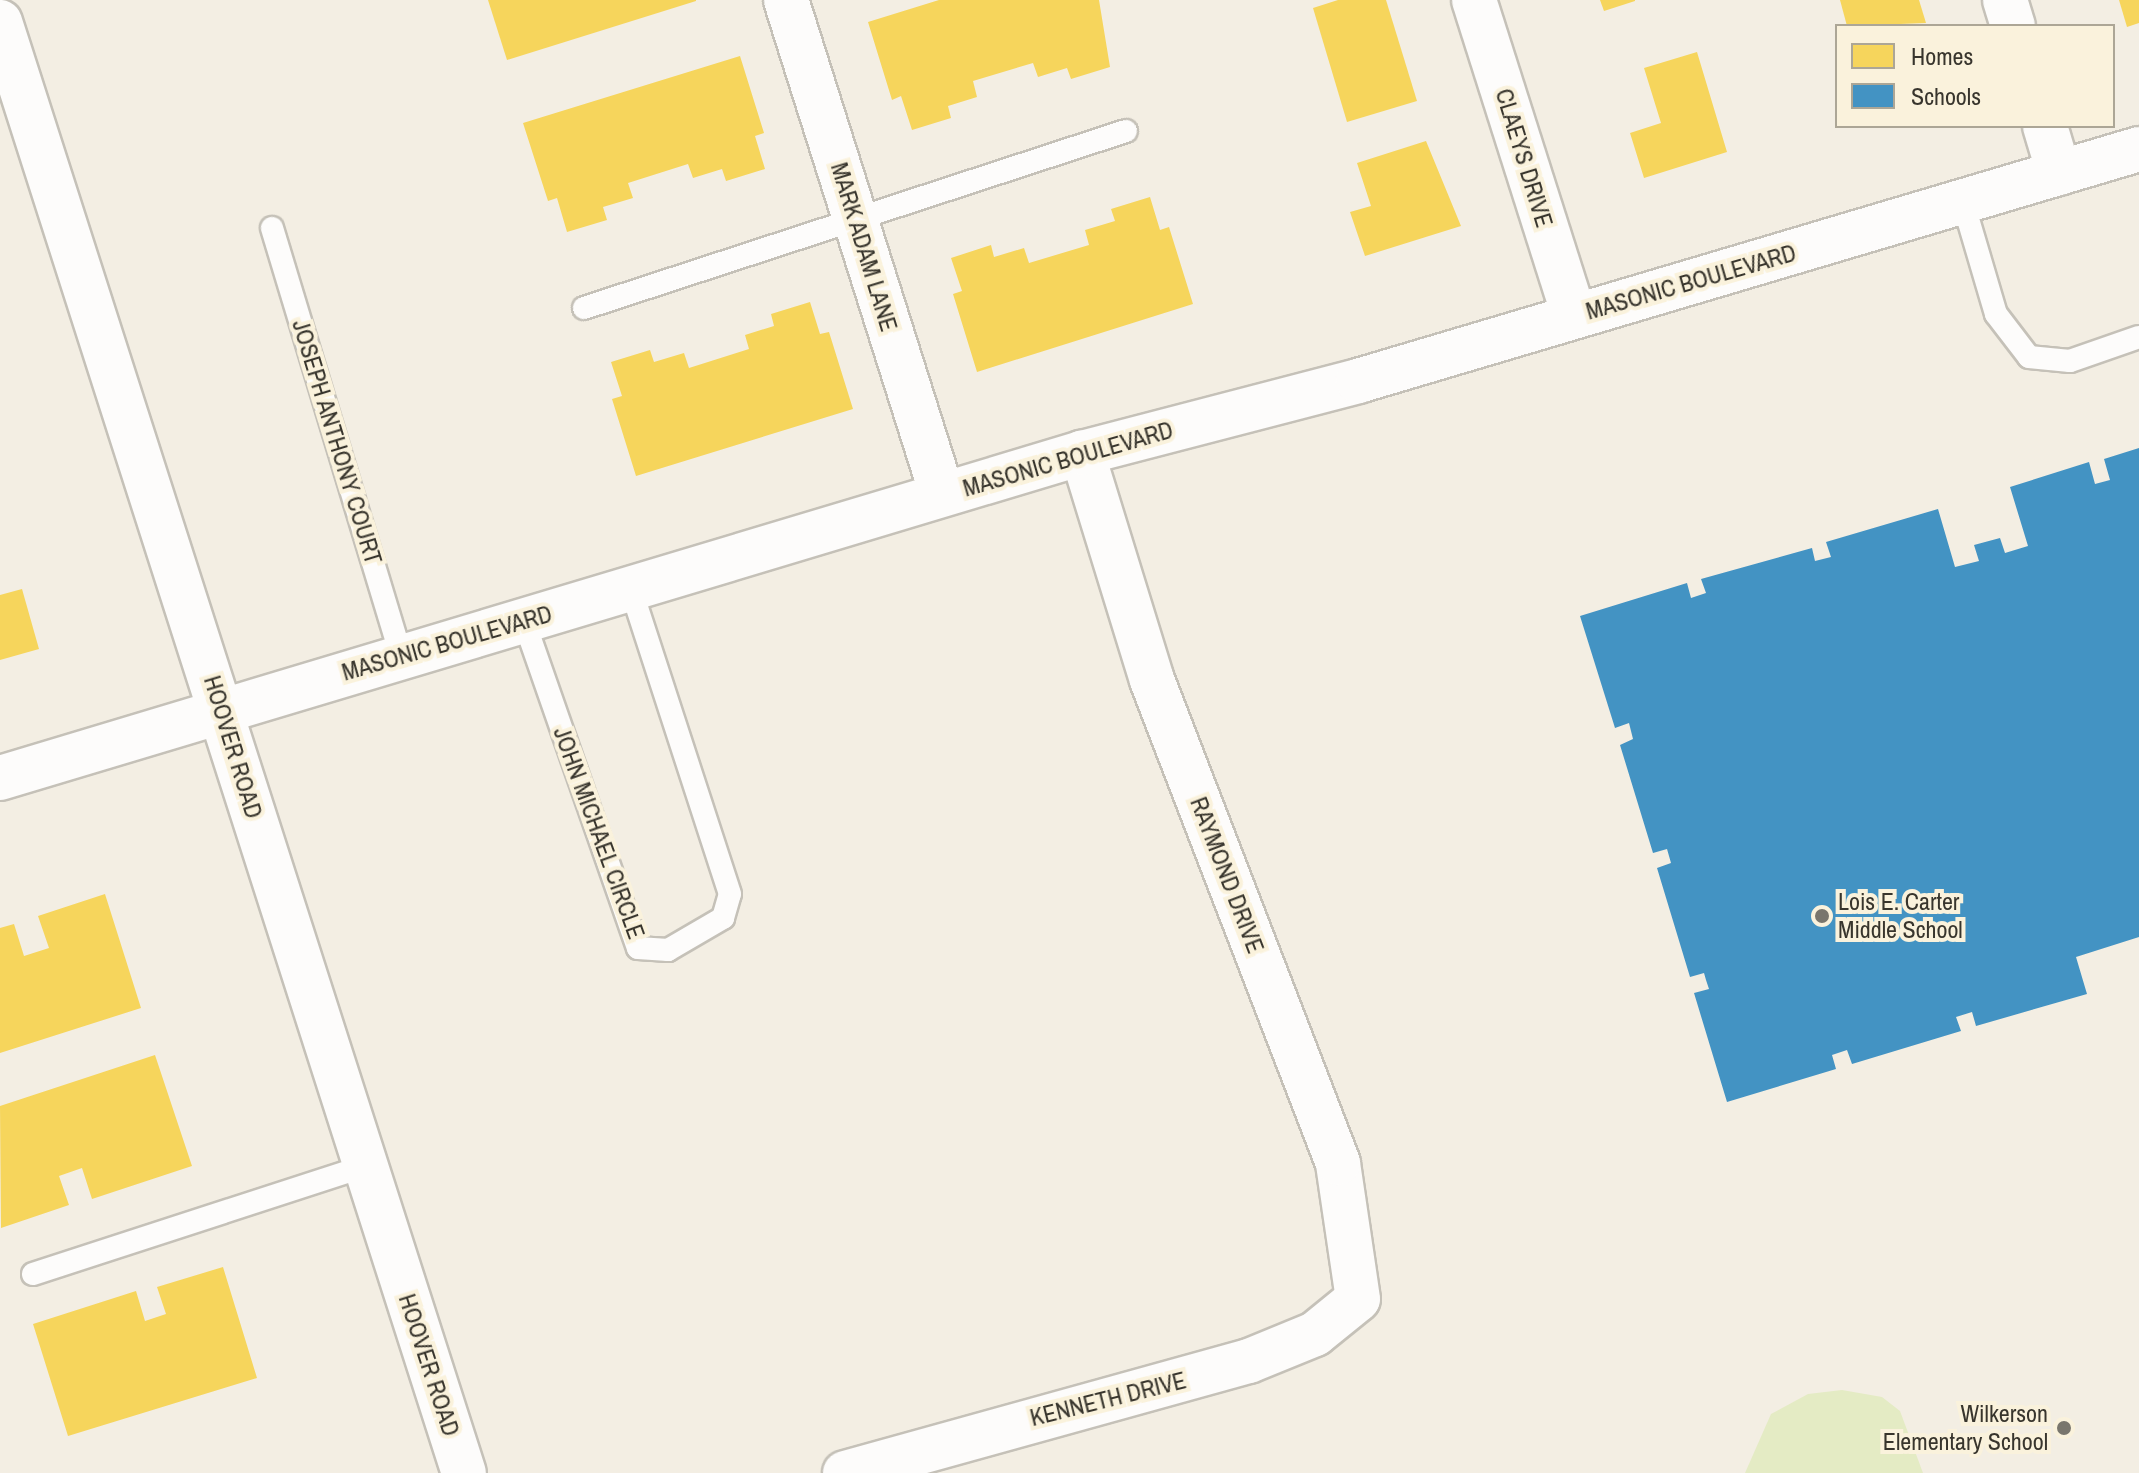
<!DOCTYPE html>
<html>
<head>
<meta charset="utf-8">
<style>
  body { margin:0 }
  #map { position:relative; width:2139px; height:1473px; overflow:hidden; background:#f3eee3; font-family:"Archivo Narrow",sans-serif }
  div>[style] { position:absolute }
  .green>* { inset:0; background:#e4ebc4 }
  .homes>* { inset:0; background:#f6d55c }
  .schools>* { inset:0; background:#4393c3 }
  .roads { filter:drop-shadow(2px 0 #c5c1b8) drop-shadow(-2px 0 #c5c1b8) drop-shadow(0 2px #c5c1b8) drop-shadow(0 -2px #c5c1b8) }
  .lane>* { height:22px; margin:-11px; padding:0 11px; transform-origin:11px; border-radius:11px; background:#fdfcfb }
  .street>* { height:44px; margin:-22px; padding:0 22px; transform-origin:22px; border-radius:22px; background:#fdfcfb }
  .secondary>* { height:44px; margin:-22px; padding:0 22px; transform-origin:22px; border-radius:22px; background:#fdfcfb }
  .dots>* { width:22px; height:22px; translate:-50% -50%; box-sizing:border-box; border:4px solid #faf2dc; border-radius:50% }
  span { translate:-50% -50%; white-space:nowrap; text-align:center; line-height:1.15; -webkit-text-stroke:8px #faf2dc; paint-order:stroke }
  .street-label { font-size:24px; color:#38352d }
  .poi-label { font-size:24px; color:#38352d }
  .left { translate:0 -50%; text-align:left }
  .right { translate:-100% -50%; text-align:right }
  .legend { position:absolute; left:1835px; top:24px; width:280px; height:104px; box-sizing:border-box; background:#faf2dc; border:2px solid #aca696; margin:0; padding:10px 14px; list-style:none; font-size:24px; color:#38352d }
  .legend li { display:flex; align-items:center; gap:16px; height:40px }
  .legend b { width:40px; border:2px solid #aca696 }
</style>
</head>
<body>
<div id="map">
  <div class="green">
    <div style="clip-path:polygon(1842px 1390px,1882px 1397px,1900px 1411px,1923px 1473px,1745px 1473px,1771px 1414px,1808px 1394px)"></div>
  </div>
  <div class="homes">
    <div style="clip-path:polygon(488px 0,696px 0,696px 1px,507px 60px)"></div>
    <div style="clip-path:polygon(939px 0,1099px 0,1110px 67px,1071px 79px,1067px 68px,1038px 77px,1033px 63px,973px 81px,977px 97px,948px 106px,951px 118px,912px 130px,901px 96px,892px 100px,868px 22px)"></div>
    <div style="clip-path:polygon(1338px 0,1386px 0,1417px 101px,1347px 122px,1313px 8px)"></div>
    <div style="clip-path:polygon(1600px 0,1635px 0,1635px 1px,1604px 11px)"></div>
    <div style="clip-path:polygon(1840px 0,1919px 0,1926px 23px,1847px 26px)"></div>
    <div style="clip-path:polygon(2119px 0,2139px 0,2139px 23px,2127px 27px)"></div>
    <div style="clip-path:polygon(1697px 52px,1727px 152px,1644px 178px,1630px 133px,1661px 123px,1644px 68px)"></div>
    <div style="clip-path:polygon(740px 56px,764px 133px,755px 136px,765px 169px,726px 181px,722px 169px,693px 178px,688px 164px,628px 183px,633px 198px,603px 207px,607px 220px,567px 232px,557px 198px,548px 201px,523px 123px)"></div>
    <div style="clip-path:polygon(1426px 141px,1461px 226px,1365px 256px,1350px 212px,1371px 206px,1357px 163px)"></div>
    <div style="clip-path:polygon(1150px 197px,1160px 230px,1169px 227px,1193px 304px,977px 372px,953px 294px,962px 291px,951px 258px,991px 245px,994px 257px,1024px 248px,1029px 263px,1089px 245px,1085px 230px,1115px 221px,1111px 209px)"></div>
    <div style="clip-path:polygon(810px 302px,820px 334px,829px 332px,853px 409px,636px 476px,612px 399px,622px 396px,611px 362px,650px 350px,654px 362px,684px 353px,689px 368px,749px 349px,745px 335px,774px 326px,771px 314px)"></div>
    <div style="clip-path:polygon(22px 589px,39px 649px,0 660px,0 595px)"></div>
    <div style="clip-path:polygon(105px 894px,141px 1008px,0 1053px,0 928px,14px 924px,24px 956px,49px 948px,38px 916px)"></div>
    <div style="clip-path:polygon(155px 1055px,192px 1166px,92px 1199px,82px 1168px,59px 1176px,69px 1205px,1px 1228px,0 1106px)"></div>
    <div style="clip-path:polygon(223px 1267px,257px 1378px,68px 1436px,33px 1324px,136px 1291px,145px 1321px,166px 1314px,157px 1287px)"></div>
  </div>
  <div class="schools">
    <div style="clip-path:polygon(2139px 448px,2139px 937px,2076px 957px,2087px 994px,1976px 1026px,1972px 1012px,1956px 1017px,1961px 1031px,1852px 1064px,1847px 1050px,1832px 1055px,1836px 1069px,1727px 1102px,1694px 993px,1709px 989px,1706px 980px,1704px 973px,1690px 977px,1657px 868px,1671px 863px,1667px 849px,1653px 853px,1620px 745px,1633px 739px,1629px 723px,1615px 728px,1580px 616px,1687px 583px,1691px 598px,1706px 593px,1701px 579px,1812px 548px,1815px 561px,1831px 557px,1826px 542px,1938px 509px,1955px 567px,1979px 561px,1974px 545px,2000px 538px,2005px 553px,2028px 546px,2010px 487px,2089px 462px,2095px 484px,2110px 480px,2104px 459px)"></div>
  </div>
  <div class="roads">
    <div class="lane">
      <div style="left:1963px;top:202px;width:117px;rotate:73.6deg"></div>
      <div style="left:1996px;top:314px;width:54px;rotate:52.5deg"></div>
      <div style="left:2029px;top:357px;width:41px;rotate:5.6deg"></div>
      <div style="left:2070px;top:361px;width:73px;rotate:-19.2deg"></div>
      <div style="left:272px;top:228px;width:447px;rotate:73.2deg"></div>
      <div style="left:584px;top:308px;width:570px;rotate:-18.09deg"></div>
      <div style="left:524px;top:621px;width:346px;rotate:70.8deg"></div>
      <div style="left:638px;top:948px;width:30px;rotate:4deg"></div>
      <div style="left:668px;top:950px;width:64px;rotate:-30.2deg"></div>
      <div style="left:723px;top:918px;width:25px;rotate:-74deg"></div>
      <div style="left:730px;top:894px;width:321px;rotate:-108deg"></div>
      <div style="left:33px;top:1274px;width:349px;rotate:-18deg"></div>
    </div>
    <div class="street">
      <div style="left:786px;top:0;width:518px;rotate:72.47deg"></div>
      <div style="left:1474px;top:0;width:331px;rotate:72.4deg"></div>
      <div style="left:2005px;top:0;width:27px;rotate:73deg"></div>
      <div style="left:2045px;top:126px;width:49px;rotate:73.4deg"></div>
      <div style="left:845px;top:1473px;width:419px;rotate:-15.5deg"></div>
      <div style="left:1249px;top:1361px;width:71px;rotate:-22.2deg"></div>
      <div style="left:1315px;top:1334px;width:55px;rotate:-39.1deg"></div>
      <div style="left:1358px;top:1299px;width:137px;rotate:-98.4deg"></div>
      <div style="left:1338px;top:1163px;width:518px;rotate:-111.06deg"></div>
      <div style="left:1152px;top:680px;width:238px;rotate:-107.1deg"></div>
    </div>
    <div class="secondary">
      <div style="left:0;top:22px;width:1523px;rotate:72.27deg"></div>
      <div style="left:0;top:778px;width:1130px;rotate:-16.72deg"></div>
      <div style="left:1082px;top:453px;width:285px;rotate:-14.6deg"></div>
      <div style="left:1358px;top:381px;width:815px;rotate:-16.54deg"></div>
    </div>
  </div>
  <div class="dots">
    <div style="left:1822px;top:916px;background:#79766d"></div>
    <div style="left:2064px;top:1428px;background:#79766d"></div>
  </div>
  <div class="street-label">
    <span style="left:1524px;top:158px;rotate:73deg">CLAEYS DRIVE</span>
    <span style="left:864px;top:247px;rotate:73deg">MARK ADAM LANE</span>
    <span style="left:1691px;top:282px;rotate:-16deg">MASONIC BOULEVARD</span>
    <span style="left:337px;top:442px;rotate:73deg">JOSEPH ANTHONY COURT</span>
    <span style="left:1068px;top:459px;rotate:-16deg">MASONIC BOULEVARD</span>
    <span style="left:447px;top:643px;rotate:-16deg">MASONIC BOULEVARD</span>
    <span style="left:233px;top:747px;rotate:73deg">HOOVER ROAD</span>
    <span style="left:599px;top:833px;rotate:70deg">JOHN MICHAEL CIRCLE</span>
    <span style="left:1227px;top:875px;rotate:69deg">RAYMOND DRIVE</span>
    <span style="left:429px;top:1365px;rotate:72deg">HOOVER ROAD</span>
    <span style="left:1108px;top:1399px;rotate:-14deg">KENNETH DRIVE</span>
  </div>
  <div class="poi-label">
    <span class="left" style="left:1838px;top:916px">Lois E. Carter<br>Middle School</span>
    <span class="right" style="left:2048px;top:1428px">Wilkerson<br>Elementary School</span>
  </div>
  <ul class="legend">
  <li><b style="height:22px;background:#f6d55c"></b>Homes</li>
  <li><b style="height:22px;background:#4393c3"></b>Schools</li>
  </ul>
</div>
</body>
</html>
